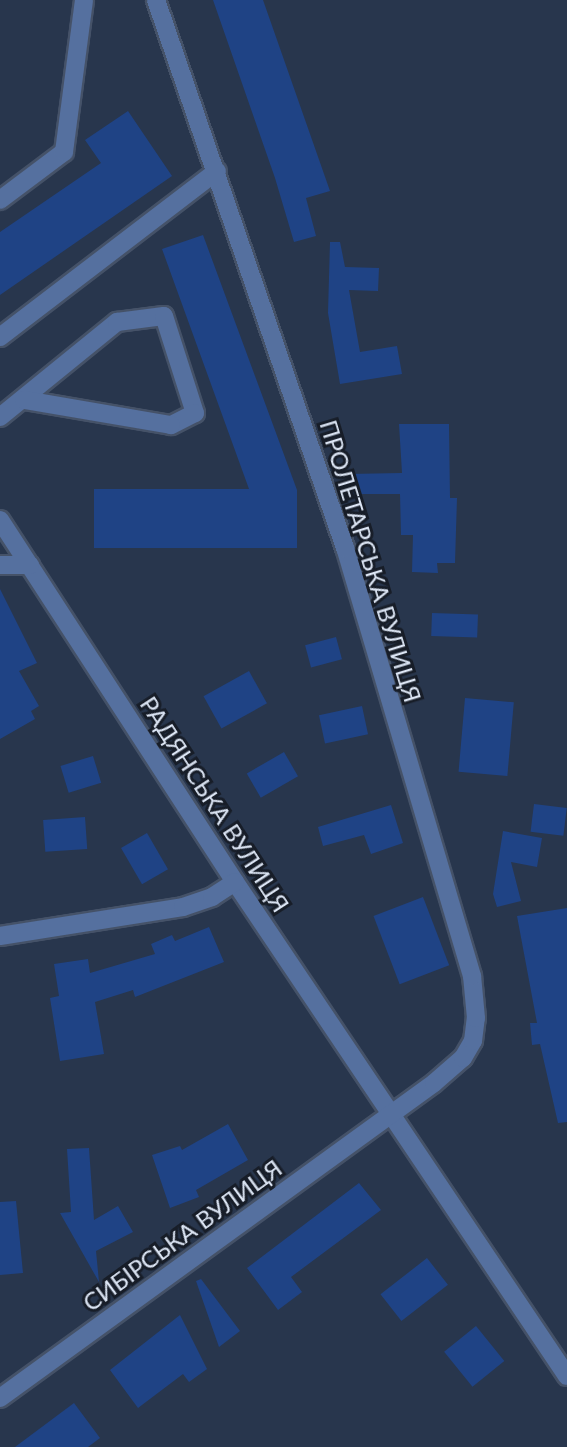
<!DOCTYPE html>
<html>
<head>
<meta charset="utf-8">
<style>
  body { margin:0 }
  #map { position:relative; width:567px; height:1447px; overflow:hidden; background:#28364d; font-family:Lato,sans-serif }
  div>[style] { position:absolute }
  .building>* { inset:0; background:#1f4385; transform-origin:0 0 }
  .roads { filter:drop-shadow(2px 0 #455268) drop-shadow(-2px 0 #455268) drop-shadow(0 2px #455268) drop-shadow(0 -2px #455268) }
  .minor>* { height:18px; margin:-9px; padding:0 9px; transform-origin:9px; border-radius:9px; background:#55709f }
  span { translate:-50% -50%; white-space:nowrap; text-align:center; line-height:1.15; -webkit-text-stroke:6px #171d28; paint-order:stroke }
  .street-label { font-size:24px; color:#dde6f5 }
</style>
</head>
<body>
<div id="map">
  <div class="building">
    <div style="clip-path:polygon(213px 0,263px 0,330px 191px,306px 198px,316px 236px,294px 242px,275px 178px)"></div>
    <div style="clip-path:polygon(128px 111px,172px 176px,0 295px,0 232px,101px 163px,85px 140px)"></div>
    <div style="clip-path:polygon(203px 235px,297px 490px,297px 548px,94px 548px,94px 489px,249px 489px,162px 249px)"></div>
    <div style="clip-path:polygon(330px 242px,340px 242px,345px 267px,379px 268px,378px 291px,349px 290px,360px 352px,397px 346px,402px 374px,340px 384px,328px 313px)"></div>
    <div style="clip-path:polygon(399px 424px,449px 424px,450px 498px,457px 498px,455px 563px,437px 563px,438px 573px,412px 572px,413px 535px,401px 535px,400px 494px,348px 494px,348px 474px,402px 473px)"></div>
    <div style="clip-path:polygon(0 589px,37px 663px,19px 671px,39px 706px,31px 711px,35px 719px,0 739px)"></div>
    <div style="left:432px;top:613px;width:46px;height:23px;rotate:2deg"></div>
    <div style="left:336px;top:637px;width:23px;height:32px;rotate:75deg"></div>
    <div style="left:249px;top:671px;width:37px;height:52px;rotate:61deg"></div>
    <div style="left:465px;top:698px;width:49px;height:74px;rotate:5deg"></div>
    <div style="left:362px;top:706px;width:29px;height:44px;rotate:78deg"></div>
    <div style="left:284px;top:752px;width:28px;height:43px;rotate:60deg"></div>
    <div style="left:93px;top:756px;width:28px;height:34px;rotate:73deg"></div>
    <div style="left:534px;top:804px;width:33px;height:28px;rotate:7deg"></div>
    <div style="clip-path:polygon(391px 805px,403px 843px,371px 854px,364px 835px,323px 846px,318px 827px)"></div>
    <div style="left:85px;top:817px;width:32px;height:42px;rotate:86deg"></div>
    <div style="clip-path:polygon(503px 831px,542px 838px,537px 867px,511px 862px,521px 901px,497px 907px,493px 894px)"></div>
    <div style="left:147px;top:833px;width:42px;height:30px;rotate:60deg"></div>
    <div style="left:423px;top:897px;width:73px;height:53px;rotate:69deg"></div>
    <div style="clip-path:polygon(567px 908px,567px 1122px,558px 1123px,540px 1044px,532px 1045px,530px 1023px,537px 1023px,517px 916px)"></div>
    <div style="clip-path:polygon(209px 927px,224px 962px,135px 997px,133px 990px,95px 1002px,104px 1054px,60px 1061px,50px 998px,59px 996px,54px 964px,88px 959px,90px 973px,155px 954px,151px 944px,172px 935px,175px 941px)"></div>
    <div style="clip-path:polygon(228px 1124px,248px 1160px,196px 1190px,199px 1197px,170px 1208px,152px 1155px,180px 1146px,182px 1150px)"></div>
    <div style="clip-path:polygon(89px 1148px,94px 1220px,118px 1206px,133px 1232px,96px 1251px,99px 1282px,60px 1213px,71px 1212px,67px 1149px)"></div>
    <div style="clip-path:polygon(359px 1183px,381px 1210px,291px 1277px,302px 1292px,278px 1310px,247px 1268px)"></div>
    <div style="clip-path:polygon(16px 1201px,23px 1273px,0 1275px,0 1202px)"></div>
    <div style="left:427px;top:1258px;width:34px;height:59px;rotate:52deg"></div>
    <div style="clip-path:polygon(201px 1279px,240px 1331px,219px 1347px,196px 1281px)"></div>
    <div style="clip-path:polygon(180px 1315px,207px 1369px,189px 1382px,183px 1374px,138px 1408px,110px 1370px)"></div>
    <div style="left:476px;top:1326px;width:45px;height:41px;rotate:51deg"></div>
    <div style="clip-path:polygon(74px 1403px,100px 1438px,88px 1447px,15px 1447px)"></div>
  </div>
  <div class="roads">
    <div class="minor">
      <div style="left:0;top:200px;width:80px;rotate:-36.9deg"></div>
      <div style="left:64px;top:152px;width:153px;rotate:-82.5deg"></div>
      <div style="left:0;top:337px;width:273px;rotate:-37.4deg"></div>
      <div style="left:0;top:417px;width:151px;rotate:-39.1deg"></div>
      <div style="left:117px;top:322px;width:47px;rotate:-7.3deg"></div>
      <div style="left:164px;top:316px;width:102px;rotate:72.3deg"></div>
      <div style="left:195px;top:413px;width:27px;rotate:153deg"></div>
      <div style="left:171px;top:425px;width:149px;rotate:-170.3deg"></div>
      <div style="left:0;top:520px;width:432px;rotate:57deg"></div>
      <div style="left:235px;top:882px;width:595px;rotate:56.1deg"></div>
      <div style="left:0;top:565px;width:30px"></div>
      <div style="left:0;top:936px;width:185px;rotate:-9deg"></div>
      <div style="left:183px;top:907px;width:31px;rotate:-19deg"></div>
      <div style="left:212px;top:897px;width:27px;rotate:-33deg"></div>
      <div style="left:0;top:1398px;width:536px;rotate:-35.97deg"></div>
      <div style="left:434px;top:1083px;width:38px;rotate:-41deg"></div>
      <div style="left:463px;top:1058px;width:20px;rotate:-60deg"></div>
      <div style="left:473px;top:1041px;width:23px;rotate:-83deg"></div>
      <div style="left:476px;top:1018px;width:42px;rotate:-95.4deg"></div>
      <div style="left:472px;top:976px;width:446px;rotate:-106.5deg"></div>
      <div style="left:345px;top:548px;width:580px;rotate:-109.03deg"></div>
    </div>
  </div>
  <div class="street-label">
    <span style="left:371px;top:561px;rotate:73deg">ПРОЛЕТАРСЬКА ВУЛИЦЯ</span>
    <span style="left:215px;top:804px;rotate:57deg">РАДЯНСЬКА ВУЛИЦЯ</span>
    <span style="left:182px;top:1235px;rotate:-36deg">СИБІРСЬКА ВУЛИЦЯ</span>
  </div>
</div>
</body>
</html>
